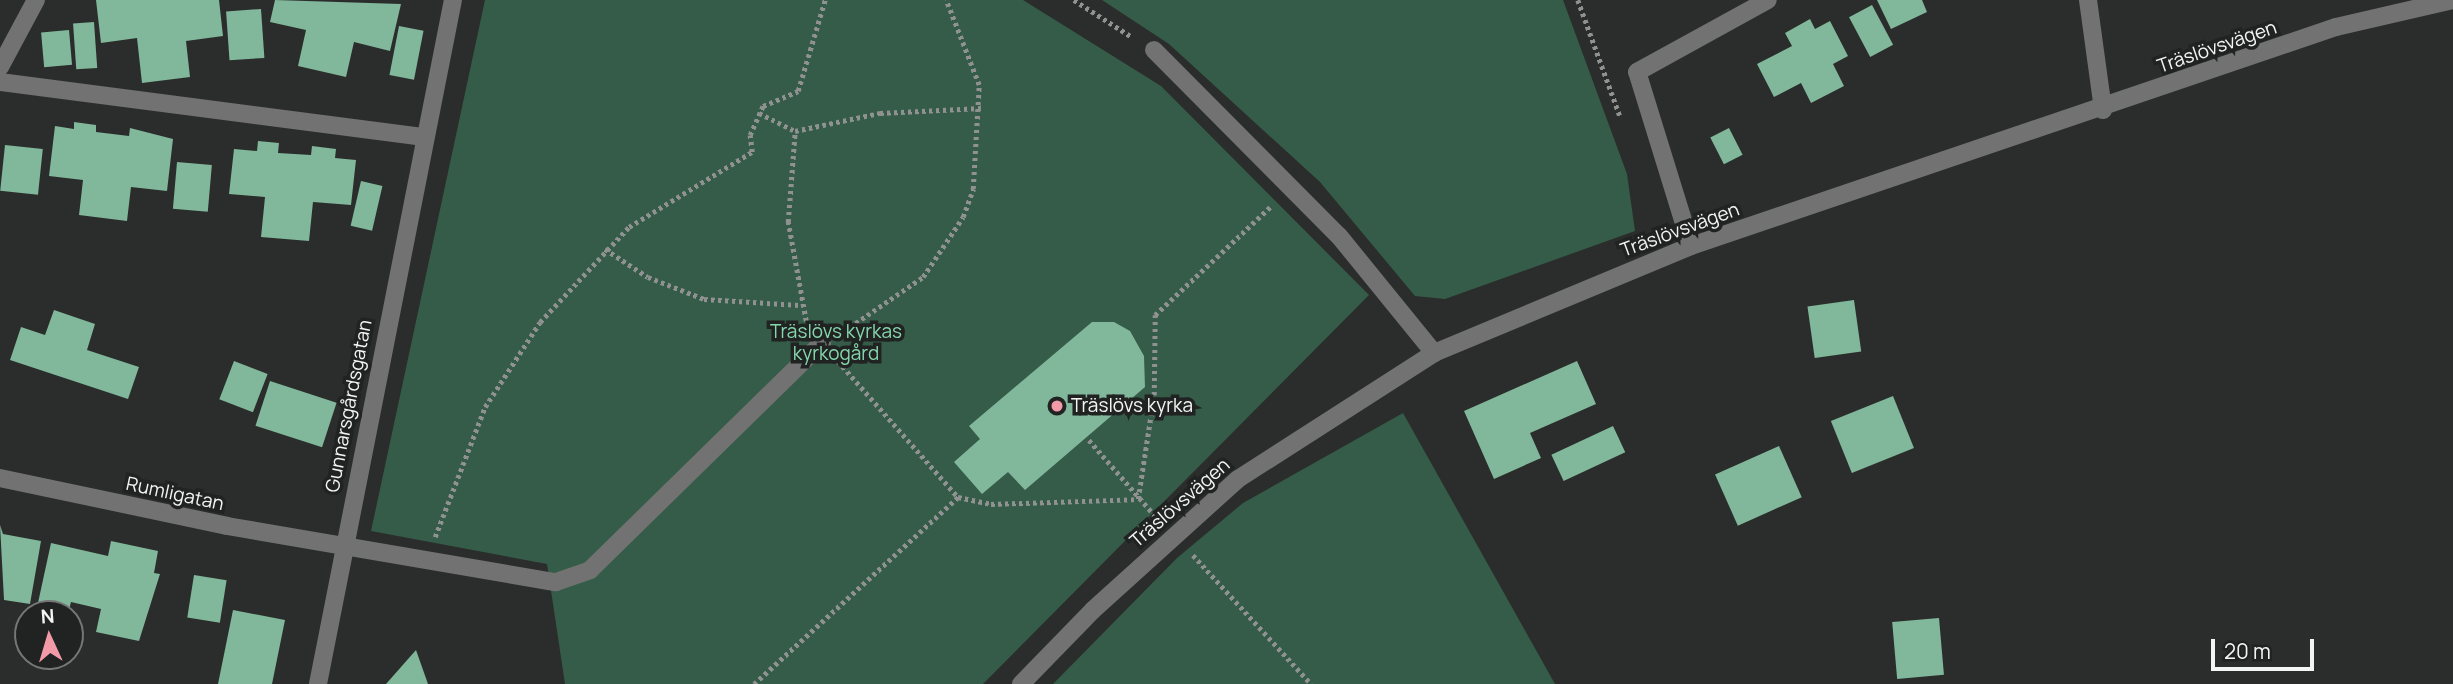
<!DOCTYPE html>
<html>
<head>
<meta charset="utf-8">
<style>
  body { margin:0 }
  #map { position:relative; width:2453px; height:684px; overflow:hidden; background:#2a2d2b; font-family:Manrope,sans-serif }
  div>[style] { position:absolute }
  .green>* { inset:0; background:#355c48 }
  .building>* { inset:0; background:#81b79a; transform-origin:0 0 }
  .path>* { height:4.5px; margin-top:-2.25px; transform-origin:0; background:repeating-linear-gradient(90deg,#8f9290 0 3.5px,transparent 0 7px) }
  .minor>* { height:18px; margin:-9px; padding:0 9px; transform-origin:9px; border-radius:9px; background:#717271 }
  .dots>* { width:19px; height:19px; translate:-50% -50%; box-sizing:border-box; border:4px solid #202322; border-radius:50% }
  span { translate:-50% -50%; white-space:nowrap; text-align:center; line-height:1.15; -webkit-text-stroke:7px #202322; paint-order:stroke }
  .street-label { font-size:19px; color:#f3f5f4 }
  .park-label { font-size:19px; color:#85d7ac }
  .poi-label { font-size:19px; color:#f3f5f4 }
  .left { translate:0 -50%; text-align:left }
  .north { position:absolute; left:14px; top:600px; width:70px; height:70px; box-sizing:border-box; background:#202322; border:2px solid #747776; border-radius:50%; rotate:356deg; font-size:19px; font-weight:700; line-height:28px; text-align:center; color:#f3f5f4 }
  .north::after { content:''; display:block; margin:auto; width:24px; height:32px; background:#f39aa8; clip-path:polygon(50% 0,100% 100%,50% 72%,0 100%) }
  .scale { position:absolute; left:2211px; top:639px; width:103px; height:32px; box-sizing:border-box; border:4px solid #f3f5f4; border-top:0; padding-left:9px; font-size:21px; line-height:24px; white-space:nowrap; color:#f3f5f4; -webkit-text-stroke:5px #202322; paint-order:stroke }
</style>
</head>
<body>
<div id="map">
  <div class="green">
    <div style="clip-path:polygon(485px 0,1023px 0,1161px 86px,1369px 295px,983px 684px,565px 684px,547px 564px,371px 531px)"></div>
    <div style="clip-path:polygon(1102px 0,1563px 0,1627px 174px,1635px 231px,1445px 299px,1415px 296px,1320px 182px,1169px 44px)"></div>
    <div style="clip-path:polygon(1403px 413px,1555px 684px,1053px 684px,1177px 558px,1243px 503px)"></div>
  </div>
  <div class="building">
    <div style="clip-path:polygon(96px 0,219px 0,223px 36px,186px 41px,190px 77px,142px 83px,137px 38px,101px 43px)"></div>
    <div style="clip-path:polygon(275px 0,401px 4px,390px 51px,354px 42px,346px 77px,298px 66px,306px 30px,270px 22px)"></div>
    <div style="clip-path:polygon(1877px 0,1922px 0,1927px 12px,1891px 29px)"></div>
    <div style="left:1872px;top:5px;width:45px;height:26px;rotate:62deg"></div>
    <div style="left:261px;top:9px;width:49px;height:35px;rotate:86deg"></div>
    <div style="clip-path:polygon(1810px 19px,1815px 29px,1830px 21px,1848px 56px,1833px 64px,1844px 86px,1811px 103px,1801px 83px,1774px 97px,1757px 64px,1792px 46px,1785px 33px)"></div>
    <div style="left:94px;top:22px;width:46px;height:21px;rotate:86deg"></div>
    <div style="left:399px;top:26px;width:25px;height:50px;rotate:11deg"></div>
    <div style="left:69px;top:30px;width:35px;height:28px;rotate:85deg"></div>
    <div style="clip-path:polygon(74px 122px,96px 125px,96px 132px,129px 136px,130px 128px,173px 139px,167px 191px,131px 187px,127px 221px,79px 215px,83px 180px,49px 176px,55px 126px,74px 129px)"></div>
    <div style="left:1729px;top:128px;width:30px;height:21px;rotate:63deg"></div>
    <div style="clip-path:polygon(258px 141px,279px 143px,278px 153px,311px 155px,312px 146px,336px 149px,335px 158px,356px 160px,351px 205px,313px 202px,309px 241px,261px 237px,265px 197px,229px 194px,234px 149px,257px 151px)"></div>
    <div style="left:5px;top:145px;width:38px;height:46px;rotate:6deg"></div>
    <div style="left:177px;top:162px;width:35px;height:47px;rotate:5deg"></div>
    <div style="left:361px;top:181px;width:22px;height:46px;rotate:13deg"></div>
    <div style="left:1854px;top:300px;width:52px;height:47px;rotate:82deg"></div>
    <div style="clip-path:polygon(54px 310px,95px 324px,87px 350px,139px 367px,128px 399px,10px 360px,21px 327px,45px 335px)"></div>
    <div style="clip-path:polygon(1092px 322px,1114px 322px,1130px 331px,1144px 356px,1145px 387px,1025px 490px,1008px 472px,982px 494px,954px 462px,980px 439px,969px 426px)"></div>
    <div style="left:234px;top:361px;width:36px;height:41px;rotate:21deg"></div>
    <div style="clip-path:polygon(1577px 361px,1596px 404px,1530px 433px,1541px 458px,1494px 479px,1464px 411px)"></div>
    <div style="left:270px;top:381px;width:70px;height:47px;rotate:18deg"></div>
    <div style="left:1893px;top:396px;width:56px;height:67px;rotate:68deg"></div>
    <div style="left:1613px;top:426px;width:29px;height:68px;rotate:65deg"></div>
    <div style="left:1779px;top:446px;width:56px;height:70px;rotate:66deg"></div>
    <div style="clip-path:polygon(0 525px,3px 534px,41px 541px,30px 604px,4px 600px)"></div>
    <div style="clip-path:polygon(111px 541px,158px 551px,154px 573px,160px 574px,139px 641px,96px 632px,101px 609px,71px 602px,68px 614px,36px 612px,51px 543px,108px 556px)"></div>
    <div style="left:194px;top:575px;width:33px;height:43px;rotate:9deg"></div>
    <div style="clip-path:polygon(233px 610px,285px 620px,272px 684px,218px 684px)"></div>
    <div style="left:1939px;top:618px;width:57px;height:47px;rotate:85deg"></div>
    <div style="clip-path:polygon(416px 650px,428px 684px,386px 684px)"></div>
  </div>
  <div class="path">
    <div style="left:1074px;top:0;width:69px;rotate:32.5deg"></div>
    <div style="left:1578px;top:0;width:123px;rotate:70.1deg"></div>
    <div style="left:759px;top:113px;width:40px;rotate:26.6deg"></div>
    <div style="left:605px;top:249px;width:51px;rotate:33.1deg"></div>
    <div style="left:648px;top:277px;width:60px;rotate:21.4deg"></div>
    <div style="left:704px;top:299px;width:96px;rotate:3.6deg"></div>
    <div style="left:806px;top:321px;width:101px;rotate:-100.3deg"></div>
    <div style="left:788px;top:222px;width:91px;rotate:-85.6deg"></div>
    <div style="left:795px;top:131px;width:87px;rotate:-12deg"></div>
    <div style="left:880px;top:113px;width:101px;rotate:-2.8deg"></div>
    <div style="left:844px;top:331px;width:96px;rotate:-34.4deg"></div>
    <div style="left:923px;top:277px;width:72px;rotate:-56.3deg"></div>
    <div style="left:963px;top:217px;width:30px;rotate:-70deg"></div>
    <div style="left:973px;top:189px;width:104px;rotate:-86.7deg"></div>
    <div style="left:979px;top:85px;width:91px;rotate:-111.2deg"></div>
    <div style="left:838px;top:361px;width:181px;rotate:48.6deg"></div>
    <div style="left:1089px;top:440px;width:105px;rotate:48.9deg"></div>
    <div style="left:435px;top:537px;width:139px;rotate:-69deg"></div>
    <div style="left:485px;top:407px;width:101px;rotate:-57.1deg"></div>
    <div style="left:540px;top:322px;width:130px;rotate:-46.9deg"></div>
    <div style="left:629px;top:227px;width:144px;rotate:-31.4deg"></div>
    <div style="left:752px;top:152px;width:17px;rotate:-97deg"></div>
    <div style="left:750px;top:135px;width:32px;rotate:-66deg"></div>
    <div style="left:763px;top:106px;width:38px;rotate:-23deg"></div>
    <div style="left:798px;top:91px;width:95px;rotate:-73.5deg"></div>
    <div style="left:1193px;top:555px;width:175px;rotate:47.5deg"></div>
    <div style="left:754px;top:684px;width:277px;rotate:-42.5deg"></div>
    <div style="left:958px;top:497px;width:34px;rotate:12deg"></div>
    <div style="left:991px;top:504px;width:147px;rotate:-1.9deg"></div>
    <div style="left:1138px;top:499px;width:105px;rotate:-81.3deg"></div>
    <div style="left:1154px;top:395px;width:80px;rotate:-89.3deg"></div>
    <div style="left:1155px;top:315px;width:159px;rotate:-43.2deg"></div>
  </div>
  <div class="minor">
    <div style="left:2088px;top:0;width:111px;rotate:82.2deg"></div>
    <div style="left:1154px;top:50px;width:262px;rotate:45.2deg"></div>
    <div style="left:1339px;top:236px;width:151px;rotate:50.9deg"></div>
    <div style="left:0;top:67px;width:76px;rotate:-61.8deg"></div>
    <div style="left:0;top:82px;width:428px;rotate:7.4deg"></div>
    <div style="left:1691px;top:246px;width:182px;rotate:-107.2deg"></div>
    <div style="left:1637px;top:72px;width:149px;rotate:-28.8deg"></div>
    <div style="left:0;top:478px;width:232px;rotate:11.9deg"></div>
    <div style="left:227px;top:526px;width:334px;rotate:9.7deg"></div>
    <div style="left:556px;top:582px;width:36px;rotate:-19deg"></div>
    <div style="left:590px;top:570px;width:325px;rotate:-44.4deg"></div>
    <div style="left:318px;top:684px;width:697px;rotate:-78.84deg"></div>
    <div style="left:1021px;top:684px;width:103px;rotate:-45.8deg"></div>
    <div style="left:1093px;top:610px;width:195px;rotate:-42.1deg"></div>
    <div style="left:1238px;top:479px;width:233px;rotate:-32.7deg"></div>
    <div style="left:1434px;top:353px;width:278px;rotate:-22.6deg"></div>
    <div style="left:1691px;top:246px;width:681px;rotate:-18.75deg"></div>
    <div style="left:2336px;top:27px;width:120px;rotate:-13deg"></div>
  </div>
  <div class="dots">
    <div style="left:1057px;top:406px;background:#f39aa8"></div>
  </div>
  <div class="street-label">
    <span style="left:2217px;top:47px;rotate:-19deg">Träslövsvägen</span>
    <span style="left:1680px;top:230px;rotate:-20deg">Träslövsvägen</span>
    <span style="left:349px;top:406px;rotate:-79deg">Gunnarsgårdsgatan</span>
    <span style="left:175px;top:494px;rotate:12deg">Rumligatan</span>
    <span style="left:1180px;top:503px;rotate:-41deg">Träslövsvägen</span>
  </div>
  <div class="park-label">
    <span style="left:836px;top:343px">Träslövs kyrkas<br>kyrkogård</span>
  </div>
  <div class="poi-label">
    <span class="left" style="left:1071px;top:406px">Träslövs kyrka</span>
  </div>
  <div class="north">N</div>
  <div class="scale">20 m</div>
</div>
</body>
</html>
